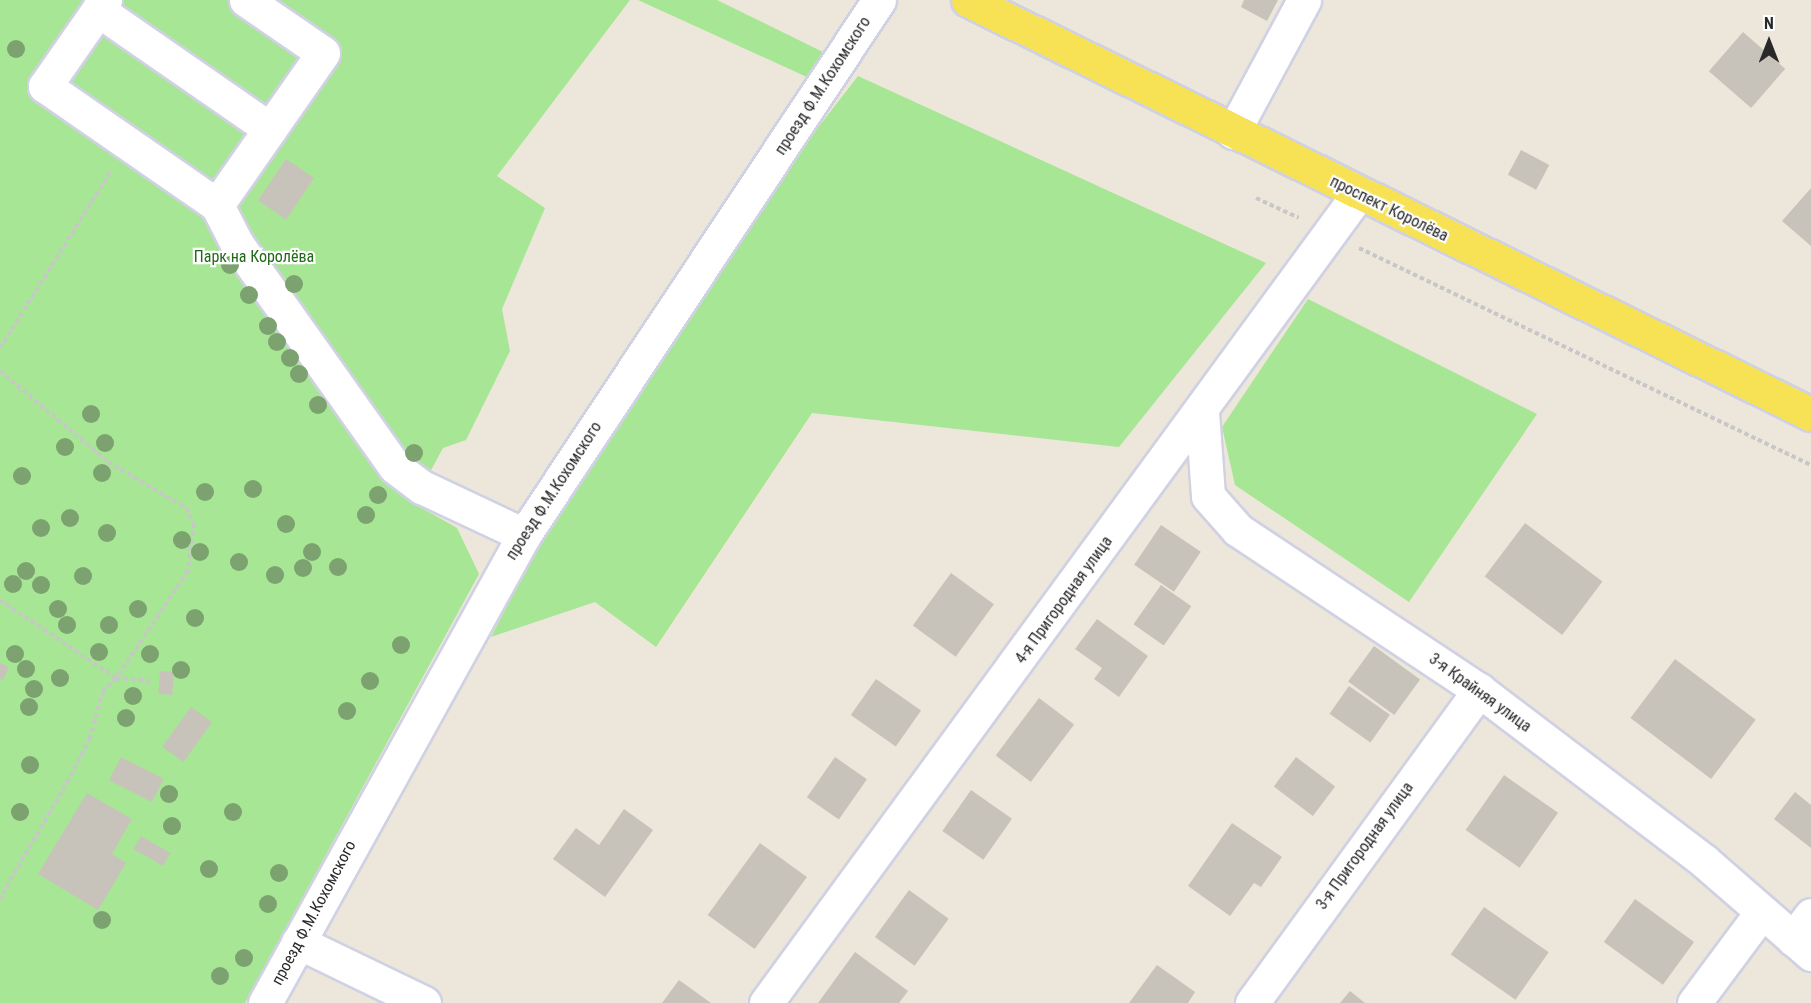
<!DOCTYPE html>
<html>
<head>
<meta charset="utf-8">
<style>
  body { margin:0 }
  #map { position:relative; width:1811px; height:1003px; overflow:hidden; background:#ece7da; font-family:"Roboto Condensed",sans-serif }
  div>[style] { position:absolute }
  .green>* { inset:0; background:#a7e694 }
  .building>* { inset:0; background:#c8c3ba; transform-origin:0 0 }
  .path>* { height:4px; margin-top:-2px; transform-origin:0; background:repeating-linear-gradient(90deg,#c7c7c7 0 4.5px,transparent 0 7.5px) }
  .roads { filter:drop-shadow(2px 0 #d0d1e3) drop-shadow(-2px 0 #d0d1e3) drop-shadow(0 2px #d0d1e3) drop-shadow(0 -2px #d0d1e3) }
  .minor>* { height:33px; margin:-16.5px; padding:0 16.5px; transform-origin:16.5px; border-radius:16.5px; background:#fff }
  .major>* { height:33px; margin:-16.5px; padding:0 16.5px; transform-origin:16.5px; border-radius:16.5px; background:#f7e255 }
  .trees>* { width:18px; height:18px; margin:-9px; border-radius:50%; background:#7ba26f }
  span { translate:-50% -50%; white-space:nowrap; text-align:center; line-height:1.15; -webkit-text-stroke:4.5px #fff; paint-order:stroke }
  .street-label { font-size:16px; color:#292929 }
  .park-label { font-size:16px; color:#1f6917 }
  .north { position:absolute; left:1739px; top:12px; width:60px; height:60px; -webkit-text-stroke:4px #fff; paint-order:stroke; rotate:0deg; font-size:16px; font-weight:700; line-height:24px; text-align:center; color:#292929 }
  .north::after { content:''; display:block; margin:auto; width:21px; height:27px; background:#292929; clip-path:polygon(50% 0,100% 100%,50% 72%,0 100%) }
</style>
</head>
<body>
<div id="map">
  <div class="green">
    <div style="clip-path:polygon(0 0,630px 0,497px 176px,545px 208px,502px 309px,510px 351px,466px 440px,443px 448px,413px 503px,457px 528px,479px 574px,245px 1003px,0 1003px)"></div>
    <div style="clip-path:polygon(638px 0,717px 0,825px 53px,807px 77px)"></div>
    <div style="clip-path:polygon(858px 76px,1266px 263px,1119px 447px,812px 413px,656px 647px,595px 602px,491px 637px,546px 531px,778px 179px)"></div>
    <div style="clip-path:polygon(1308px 299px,1537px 414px,1409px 602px,1235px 485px,1222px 427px)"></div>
  </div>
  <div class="building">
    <div style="clip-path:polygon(1244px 0,1278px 0,1267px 21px,1241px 7px)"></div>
    <div style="left:1743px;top:32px;width:56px;height:52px;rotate:41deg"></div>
    <div style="left:1521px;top:150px;width:32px;height:28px;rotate:28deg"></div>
    <div style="left:286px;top:159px;width:34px;height:50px;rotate:34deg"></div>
    <div style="clip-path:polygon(1811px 188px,1811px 246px,1782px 221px)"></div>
    <div style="left:1525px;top:523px;width:97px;height:67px;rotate:37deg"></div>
    <div style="left:1161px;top:525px;width:48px;height:48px;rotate:34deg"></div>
    <div style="left:951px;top:573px;width:53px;height:65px;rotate:36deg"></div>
    <div style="left:1161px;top:585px;width:37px;height:48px;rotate:35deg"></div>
    <div style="clip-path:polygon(1097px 619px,1148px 656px,1119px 697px,1094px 679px,1102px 668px,1075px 649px)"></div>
    <div style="left:1374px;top:646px;width:57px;height:44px;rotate:36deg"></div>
    <div style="left:1675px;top:659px;width:101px;height:74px;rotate:37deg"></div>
    <div style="clip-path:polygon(0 663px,9px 667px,3px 680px,0 679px)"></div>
    <div style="left:160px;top:671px;width:14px;height:23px;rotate:4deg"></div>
    <div style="left:876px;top:679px;width:55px;height:44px;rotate:35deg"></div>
    <div style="left:1349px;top:686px;width:50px;height:34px;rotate:35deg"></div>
    <div style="left:1039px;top:698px;width:44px;height:72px;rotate:37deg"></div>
    <div style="left:191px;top:707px;width:26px;height:49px;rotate:36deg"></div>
    <div style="left:121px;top:757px;width:48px;height:26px;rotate:27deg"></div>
    <div style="left:835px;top:757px;width:39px;height:49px;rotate:35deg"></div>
    <div style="left:1296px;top:757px;width:49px;height:37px;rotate:37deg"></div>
    <div style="left:1504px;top:775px;width:66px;height:67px;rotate:35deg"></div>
    <div style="left:971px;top:790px;width:50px;height:50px;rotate:35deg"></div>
    <div style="clip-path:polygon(1795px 792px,1811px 805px,1811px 848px,1774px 819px)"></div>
    <div style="clip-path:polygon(87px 793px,132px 819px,112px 854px,126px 863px,98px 910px,38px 874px)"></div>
    <div style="clip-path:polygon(624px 809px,653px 830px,605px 897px,553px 859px,576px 828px,599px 845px)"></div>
    <div style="clip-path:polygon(1232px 823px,1282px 857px,1261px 887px,1254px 883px,1230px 916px,1188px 886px)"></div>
    <div style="left:141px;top:836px;width:34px;height:15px;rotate:30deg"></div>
    <div style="left:760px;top:843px;width:58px;height:89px;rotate:36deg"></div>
    <div style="left:909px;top:890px;width:49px;height:58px;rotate:36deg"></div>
    <div style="left:1635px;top:899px;width:73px;height:53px;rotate:36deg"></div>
    <div style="left:1484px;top:907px;width:79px;height:58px;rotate:35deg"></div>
    <div style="clip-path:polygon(855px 952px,908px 991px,899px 1003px,818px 1003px)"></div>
    <div style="clip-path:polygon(1157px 965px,1195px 992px,1188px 1003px,1129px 1003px)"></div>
    <div style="clip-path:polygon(679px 980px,711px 1003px,662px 1003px)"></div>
    <div style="clip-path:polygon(1350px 991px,1365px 1003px,1340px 1003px)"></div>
  </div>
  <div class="path">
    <div style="left:1256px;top:198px;width:47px;rotate:24.9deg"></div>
    <div style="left:1359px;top:248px;width:501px;rotate:25.65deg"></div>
    <div style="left:0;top:348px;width:209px;rotate:-57.9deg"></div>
    <div style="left:0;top:371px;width:141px;rotate:40.1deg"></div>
    <div style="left:108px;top:462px;width:91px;rotate:30.5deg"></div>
    <div style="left:186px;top:508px;width:18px;rotate:63deg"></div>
    <div style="left:194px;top:524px;width:47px;rotate:97.3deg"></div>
    <div style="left:188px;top:571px;width:129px;rotate:123.9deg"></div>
    <div style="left:116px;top:678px;width:36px;rotate:5deg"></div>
    <div style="left:0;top:600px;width:140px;rotate:33.9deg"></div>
    <div style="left:116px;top:678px;width:18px;rotate:135deg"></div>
    <div style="left:103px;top:691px;width:49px;rotate:105.5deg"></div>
    <div style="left:90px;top:738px;width:46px;rotate:117.1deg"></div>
    <div style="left:69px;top:779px;width:138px;rotate:120.1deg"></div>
  </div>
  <div class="roads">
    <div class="minor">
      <div style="left:105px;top:0;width:105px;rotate:124.9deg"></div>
      <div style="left:45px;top:86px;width:209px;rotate:34.7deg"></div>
      <div style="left:217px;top:205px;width:44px;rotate:62.9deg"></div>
      <div style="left:237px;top:244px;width:273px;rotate:54.7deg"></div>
      <div style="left:395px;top:467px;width:34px;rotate:37deg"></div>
      <div style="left:422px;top:487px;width:113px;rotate:25.2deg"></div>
      <div style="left:246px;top:0;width:93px;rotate:34.5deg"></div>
      <div style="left:323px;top:53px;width:93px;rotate:124.9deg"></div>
      <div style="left:98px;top:10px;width:209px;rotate:34.7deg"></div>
      <div style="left:270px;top:129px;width:93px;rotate:124.9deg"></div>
      <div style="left:1233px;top:132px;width:150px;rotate:-61.7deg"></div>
      <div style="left:1202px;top:412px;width:84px;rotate:85.9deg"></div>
      <div style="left:1208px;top:496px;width:45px;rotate:48.6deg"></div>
      <div style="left:1238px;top:530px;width:289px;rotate:33.6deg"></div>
      <div style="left:1479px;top:690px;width:283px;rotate:37.2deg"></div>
      <div style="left:1704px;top:861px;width:142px;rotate:41deg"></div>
      <div style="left:1793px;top:939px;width:30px;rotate:-53deg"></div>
      <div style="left:298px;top:942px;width:140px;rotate:25.8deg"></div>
      <div style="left:265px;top:1003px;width:535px;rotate:-61.04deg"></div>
      <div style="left:524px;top:535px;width:642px;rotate:-56.43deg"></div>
      <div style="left:766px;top:1003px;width:1002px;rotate:-53.8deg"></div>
      <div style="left:1252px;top:1003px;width:387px;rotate:-54deg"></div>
      <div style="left:1694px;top:1003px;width:112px;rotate:-53.3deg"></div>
    </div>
    <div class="major">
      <div style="left:968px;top:0;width:939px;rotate:26.16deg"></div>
    </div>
  </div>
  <div class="trees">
    <div style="left:16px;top:49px"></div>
    <div style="left:230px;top:265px"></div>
    <div style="left:294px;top:284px"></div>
    <div style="left:249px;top:295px"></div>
    <div style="left:268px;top:326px"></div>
    <div style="left:277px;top:342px"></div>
    <div style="left:290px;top:358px"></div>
    <div style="left:299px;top:374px"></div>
    <div style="left:318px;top:405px"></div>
    <div style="left:91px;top:414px"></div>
    <div style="left:105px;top:443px"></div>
    <div style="left:65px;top:447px"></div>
    <div style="left:414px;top:453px"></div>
    <div style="left:102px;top:473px"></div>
    <div style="left:22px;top:476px"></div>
    <div style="left:253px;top:489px"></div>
    <div style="left:205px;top:492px"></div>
    <div style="left:378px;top:495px"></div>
    <div style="left:366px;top:515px"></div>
    <div style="left:70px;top:518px"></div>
    <div style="left:286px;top:524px"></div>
    <div style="left:41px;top:528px"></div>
    <div style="left:107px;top:533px"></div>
    <div style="left:182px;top:540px"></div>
    <div style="left:200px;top:552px"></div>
    <div style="left:312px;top:552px"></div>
    <div style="left:239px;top:562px"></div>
    <div style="left:338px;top:567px"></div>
    <div style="left:303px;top:568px"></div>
    <div style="left:26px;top:571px"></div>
    <div style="left:275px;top:575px"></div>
    <div style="left:83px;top:576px"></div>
    <div style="left:13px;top:584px"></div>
    <div style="left:41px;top:585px"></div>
    <div style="left:58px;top:609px"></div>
    <div style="left:138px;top:609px"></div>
    <div style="left:195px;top:618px"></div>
    <div style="left:67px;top:625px"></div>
    <div style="left:109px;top:625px"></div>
    <div style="left:401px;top:645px"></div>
    <div style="left:99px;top:652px"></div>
    <div style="left:15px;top:654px"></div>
    <div style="left:150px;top:654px"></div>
    <div style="left:26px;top:669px"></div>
    <div style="left:181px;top:670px"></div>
    <div style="left:60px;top:678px"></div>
    <div style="left:370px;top:681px"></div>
    <div style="left:34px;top:689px"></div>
    <div style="left:133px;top:696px"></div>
    <div style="left:29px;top:707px"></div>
    <div style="left:347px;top:711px"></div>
    <div style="left:126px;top:718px"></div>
    <div style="left:30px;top:765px"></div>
    <div style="left:169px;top:794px"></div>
    <div style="left:20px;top:812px"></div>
    <div style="left:233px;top:812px"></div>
    <div style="left:172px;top:826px"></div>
    <div style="left:209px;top:869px"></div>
    <div style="left:279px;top:873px"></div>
    <div style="left:268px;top:904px"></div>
    <div style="left:102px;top:920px"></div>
    <div style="left:244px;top:958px"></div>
    <div style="left:220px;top:976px"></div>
  </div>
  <div class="street-label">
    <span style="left:823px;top:86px;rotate:-57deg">проезд Ф.М.Кохомского</span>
    <span style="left:1389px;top:209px;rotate:26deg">проспект Королёва</span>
    <span style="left:554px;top:491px;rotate:-57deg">проезд Ф.М.Кохомского</span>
    <span style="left:1064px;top:600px;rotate:-54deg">4-я Пригородная улица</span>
    <span style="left:1480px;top:693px;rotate:36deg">3-я Крайняя улица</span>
    <span style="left:1365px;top:846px;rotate:-54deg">3-я Пригородная улица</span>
    <span style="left:314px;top:913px;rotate:-62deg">проезд Ф.М.Кохомского</span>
  </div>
  <div class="park-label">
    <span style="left:254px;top:257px">Парк на Королёва</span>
  </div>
  <div class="north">N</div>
</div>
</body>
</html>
